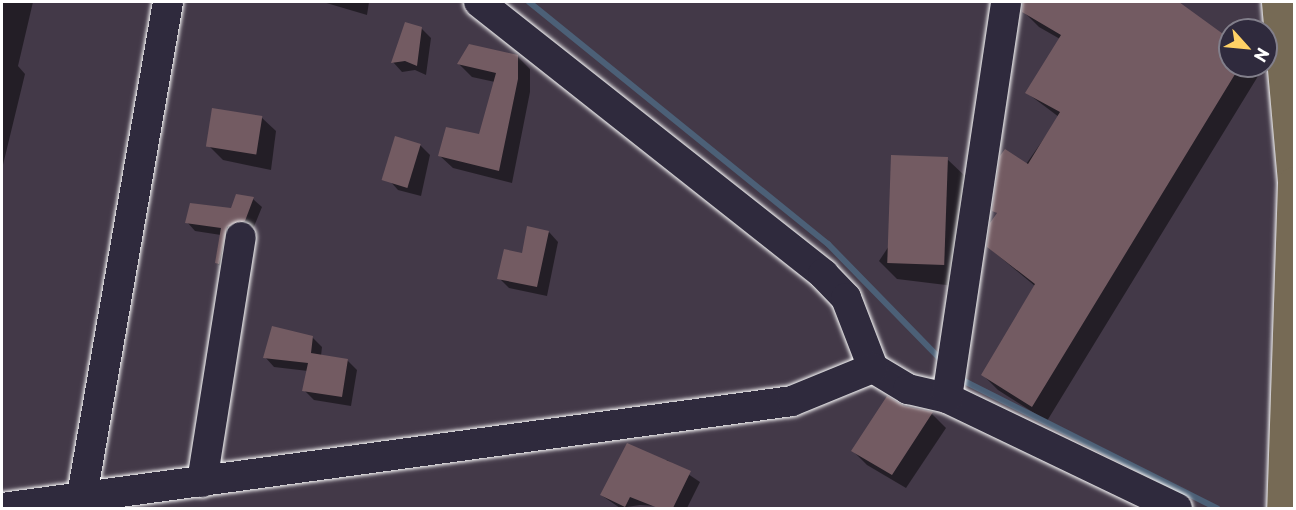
<!DOCTYPE html>
<style>
body{margin:0}
#map{position:relative;width:1296px;height:510px;overflow:hidden;background:#433948;font-family:"Playpen Sans",sans-serif}
div>[style]{position:absolute}
.shadow>*{inset:0;background:#0007}
.stream>*{height:6px;margin:-3px;padding:0 3px;transform-origin:3px;border-radius:3px;background:#4c6077}
.building>*{inset:0;background:#735b62;transform-origin:0 0}
.roads{filter:drop-shadow(0 0 2px #fff) drop-shadow(0 0 2px #fff)}
.minor>*{height:30px;margin:-15px;padding:0 15px;transform-origin:15px;border-radius:15px;background:#2f2a3d}
.highway>*{height:33px;margin:-16.5px;padding:0 16.5px;transform-origin:16.5px;border-radius:16.5px;background:#766a55}
span{translate:-50% -50%;white-space:nowrap;text-align:center;line-height:1.15;-webkit-text-stroke:4.5px #2f2a3d;paint-order:stroke}
.frame{position:absolute;inset:0;border:3px solid #fff;pointer-events:none}
.north{position:absolute;left:1218px;top:18px;width:60px;height:60px;box-sizing:border-box;background:#2f2a3d;border:2px solid #827f8b;border-radius:50%;rotate:117deg;font-size:16px;font-weight:700;line-height:24px;text-align:center;color:#fff}
.north::after{content:'';display:block;margin:auto;width:21px;height:27px;background:#ffd166;clip-path:polygon(50% 0,100% 100%,50% 72%,0 100%)}
</style>
<div id="map">
<div class="shadow">
<div style="clip-path:polygon(2px 2px,33px 2px,18px 66px,25px 74px,2px 169px)"></div>
<div style="clip-path:polygon(323px 2px,369px 2px,367px 15px)"></div>
<div style="clip-path:polygon(1024px 2px,1177px 2px,1230px 40px,1230px 66px,1263px 68px,1047px 421px,998px 390px,983px 375px,1035px 286px,988px 247px,998px 214px,994px 210px,1059px 117px,1027px 93px,1060px 39px,1039px 27px,1023px 11px)"></div>
<div style="clip-path:polygon(421px 28px,431px 38px,426px 75px,415px 70px,402px 72px,393px 62px)"></div>
<div style="clip-path:polygon(517px 56px,530px 69px,530px 92px,512px 183px,453px 168px,440px 156px,480px 136px,495px 82px,472px 77px,459px 64px)"></div>
<div style="clip-path:polygon(261px 117px,276px 131px,271px 170px,223px 160px,209px 146px)"></div>
<div style="clip-path:polygon(420px 145px,430px 155px,421px 196px,398px 190px,389px 180px)"></div>
<div style="clip-path:polygon(947px 159px,965px 176px,954px 286px,897px 279px,879px 261px)"></div>
<div style="clip-path:polygon(253px 199px,262px 207px,253px 229px,235px 235px,225px 271px,217px 263px,221px 235px,195px 231px,187px 222px,232px 210px)"></div>
<div style="clip-path:polygon(549px 232px,558px 242px,547px 296px,509px 288px,499px 278px)"></div>
<div style="clip-path:polygon(312px 337px,322px 347px,321px 356px,347px 360px,357px 370px,351px 406px,314px 400px,304px 390px,308px 371px,274px 367px,265px 357px)"></div>
<div style="clip-path:polygon(903px 407px,932px 414px,946px 428px,906px 488px,867px 465px,853px 451px)"></div>
<div style="clip-path:polygon(667px 460px,700px 482px,687px 508px,640px 505px,620px 508px,601px 495px)"></div>
</div>
<div class="stream">
<div style="left:529px;top:2px;width:385px;rotate:39deg"></div>
<div style="left:828px;top:244px;width:163px;rotate:45.7deg"></div>
<div style="left:960px;top:379px;width:288px;rotate:26.7deg"></div>
</div>
<div class="building">
<div style="clip-path:polygon(1023px 2px,1179px 2px,1230px 39px,1230px 66px,1240px 66px,1032px 407px,981px 375px,1035px 284px,987px 247px,990px 223px,997px 213px,992px 211px,1000px 156px,1005px 149px,1028px 164px,1060px 112px,1025px 93px,1061px 35px,1022px 12px)"></div>
<div style="clip-path:polygon(405px 22px,422px 27px,417px 66px,405px 61px,391px 63px)"></div>
<div style="clip-path:polygon(469px 44px,518px 55px,518px 79px,499px 171px,438px 156px,446px 127px,479px 134px,496px 73px,457px 64px)"></div>
<div style="left:212px;top:108px;width:51px;height:39px;rotate:9deg"></div>
<div style="left:395px;top:136px;width:27px;height:46px;rotate:17deg"></div>
<div style="left:891px;top:155px;width:57px;height:108px;rotate:2deg"></div>
<div style="clip-path:polygon(236px 194px,254px 197px,245px 221px,227px 227px,219px 264px,215px 263px,221px 228px,185px 223px,190px 203px,231px 208px)"></div>
<div style="clip-path:polygon(527px 226px,549px 231px,537px 287px,497px 279px,504px 249px,522px 253px)"></div>
<div style="clip-path:polygon(272px 326px,313px 336px,311px 353px,348px 359px,342px 397px,302px 391px,308px 363px,263px 358px)"></div>
<div style="clip-path:polygon(887px 396px,904px 406px,933px 412px,892px 475px,851px 451px)"></div>
<div style="clip-path:polygon(627px 443px,691px 471px,673px 508px,658px 508px,630px 497px,625px 507px,600px 495px)"></div>
</div>
<div class="roads">
<div class="minor">
<div style="left:479px;top:2px;width:439px;rotate:38.3deg"></div>
<div style="left:823px;top:274px;width:33px;rotate:46deg"></div>
<div style="left:846px;top:298px;width:75px;rotate:68.9deg"></div>
<div style="left:873px;top:368px;width:41px;rotate:31deg"></div>
<div style="left:908px;top:389px;width:40px;rotate:13deg"></div>
<div style="left:947px;top:398px;width:255px;rotate:25.6deg"></div>
<div style="left:947px;top:398px;width:400px;rotate:-81.5deg"></div>
<div style="left:202px;top:482px;width:248px;rotate:-81deg"></div>
<div style="left:82px;top:496px;width:501px;rotate:-80.12deg"></div>
<div style="left:2px;top:508px;width:797px;rotate:-7.71deg"></div>
<div style="left:792px;top:401px;width:87px;rotate:-22.2deg"></div>
</div>
<div class="highway">
<div style="left:1278px;top:2px;width:182px;rotate:84.9deg"></div>
<div style="left:1294px;top:183px;width:325px;rotate:91.9deg"></div>
</div>
</div>
<div class="frame"></div>
<div class="north">N</div>
</div>
